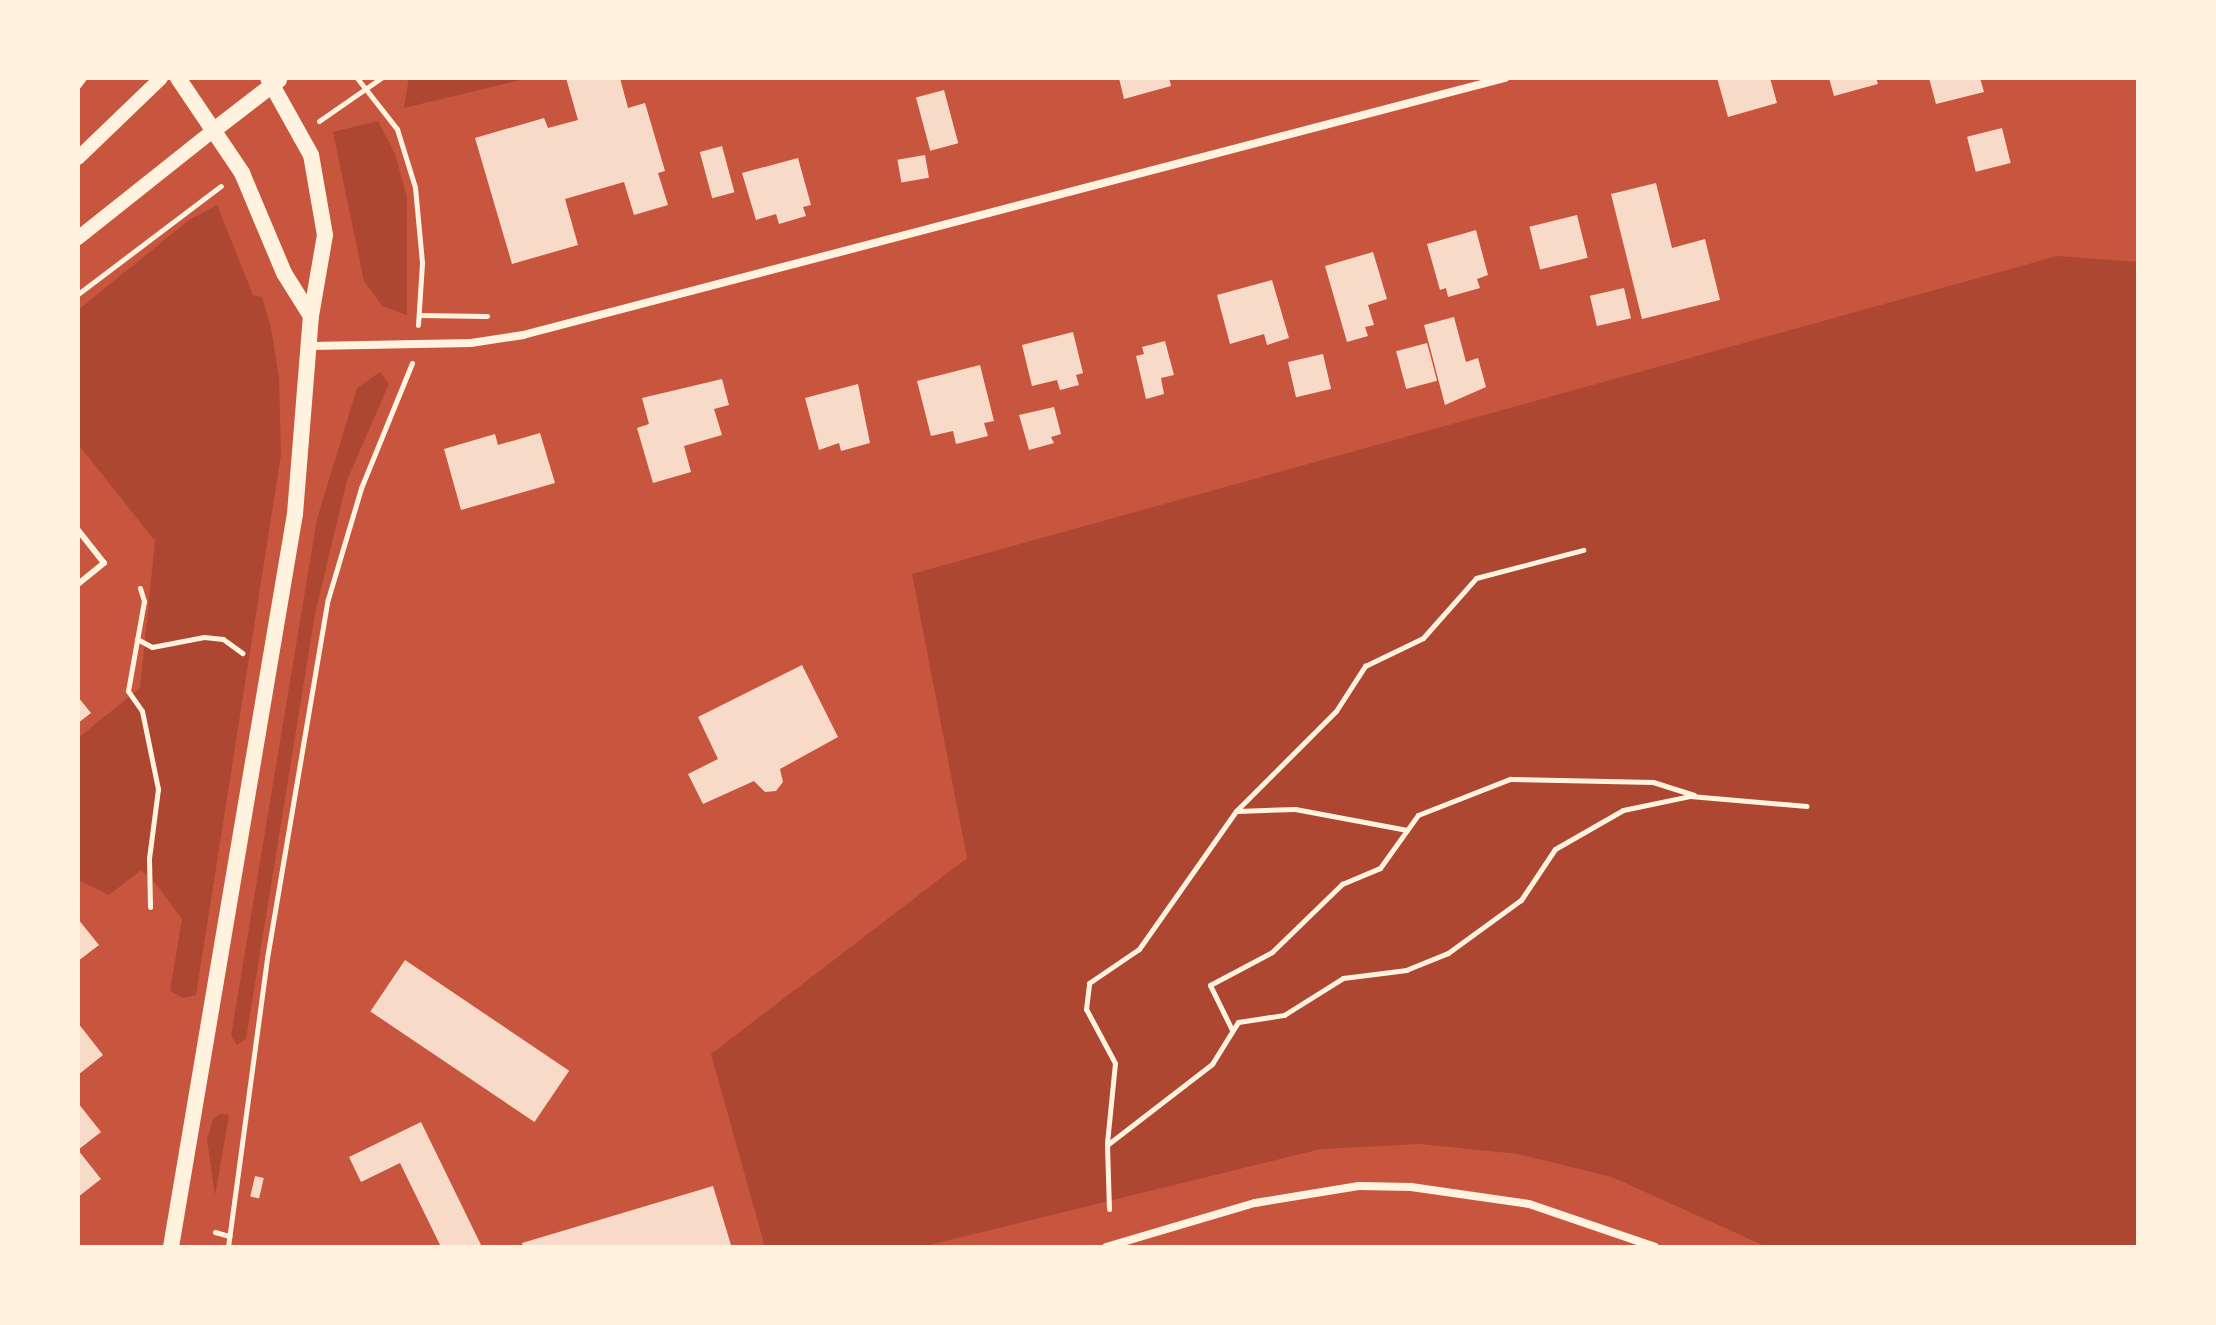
<!DOCTYPE html>
<style>
body{margin:0}
#map{position:relative;width:2216px;height:1325px;overflow:hidden;background:#c8553d;font-family:Roboto,sans-serif}
div>[style]{position:absolute}
.green>*{inset:0;background:#ae4732}
.building>*{inset:0;background:#f7dbc8;transform-origin:0 0}
.path>*{height:5px;margin:-2.5px;padding:0 2.5px;transform-origin:2.5px;border-radius:2.5px;background:#fff3e0}
.service>*{height:6px;margin:-3px;padding:0 3px;transform-origin:3px;border-radius:3px;background:#fff3e0}
.minor>*{height:8px;margin:-4px;padding:0 4px;transform-origin:4px;border-radius:4px;background:#fff3e0}
.tertiary>*{height:14px;margin:-7px;padding:0 7px;transform-origin:7px;border-radius:7px;background:#fff3e0}
.secondary>*{height:16px;margin:-8px;padding:0 8px;transform-origin:8px;border-radius:8px;background:#fff3e0}
span{translate:-50% -50%;white-space:nowrap;text-align:center;line-height:1.15;-webkit-text-stroke:7px #fff3e0;paint-order:stroke}
.frame{position:absolute;inset:0;border:80px solid #fff3e0;pointer-events:none}
</style>
<div id="map">
<div class="green">
<div style="clip-path:polygon(409px 78px,529px 78px,404px 108px)"></div>
<div style="clip-path:polygon(378px 121px,395px 154px,407px 197px,407px 315px,382px 306px,364px 281px,333px 132px)"></div>
<div style="clip-path:polygon(217px 205px,253px 295px,262px 297px,271px 328px,279px 377px,281px 455px,196px 995px,183px 998px,170px 991px,182px 919px,156px 884px,141px 870px,109px 895px,78px 880px,78px 738px,140px 688px,155px 541px,78px 444px,78px 310px,189px 220px)"></div>
<div style="clip-path:polygon(2057px 256px,2138px 262px,2138px 1247px,1767px 1247px,1612px 1177px,1518px 1154px,1420px 1144px,1321px 1149px,921px 1247px,765px 1247px,711px 1054px,967px 858px,912px 574px)"></div>
<div style="clip-path:polygon(380px 372px,389px 384px,347px 480px,315px 614px,246px 1039px,237px 1045px,231px 1036px,317px 519px,357px 388px)"></div>
<div style="clip-path:polygon(220px 1114px,229px 1115px,215px 1195px,207px 1139px,213px 1119px)"></div>
</div>
<div class="building">
<div style="clip-path:polygon(566px 78px,620px 78px,628px 108px,645px 103px,665px 171px,658px 173px,668px 205px,634px 215px,624px 182px,565px 199px,578px 245px,512px 264px,475px 138px,544px 118px,548px 128px,578px 120px)"></div>
<div style="clip-path:polygon(1119px 78px,1169px 78px,1171px 86px,1124px 99px)"></div>
<div style="clip-path:polygon(1717px 78px,1770px 78px,1777px 103px,1728px 117px)"></div>
<div style="clip-path:polygon(1829px 78px,1876px 78px,1878px 84px,1834px 96px)"></div>
<div style="clip-path:polygon(1929px 78px,1980px 78px,1984px 92px,1936px 104px)"></div>
<div style="left:944px;top:90px;width:55px;height:29px;rotate:75deg"></div>
<div style="left:2002px;top:128px;width:36px;height:36px;rotate:76deg"></div>
<div style="left:722px;top:146px;width:48px;height:23px;rotate:75deg"></div>
<div style="left:925px;top:155px;width:23px;height:28px;rotate:80deg"></div>
<div style="clip-path:polygon(798px 158px,811px 205px,803px 207px,806px 216px,779px 224px,776px 214px,756px 220px,742px 173px)"></div>
<div style="clip-path:polygon(1656px 183px,1672px 248px,1705px 239px,1720px 300px,1642px 319px,1611px 194px)"></div>
<div style="left:1577px;top:215px;width:44px;height:49px;rotate:76deg"></div>
<div style="clip-path:polygon(1476px 230px,1488px 275px,1477px 279px,1480px 288px,1448px 297px,1446px 288px,1440px 290px,1427px 244px)"></div>
<div style="clip-path:polygon(1373px 252px,1387px 299px,1368px 305px,1374px 325px,1365px 327px,1368px 336px,1347px 342px,1325px 266px)"></div>
<div style="clip-path:polygon(1272px 280px,1289px 338px,1267px 345px,1264px 334px,1230px 344px,1217px 295px)"></div>
<div style="left:1624px;top:288px;width:31px;height:35px;rotate:77deg"></div>
<div style="clip-path:polygon(1454px 317px,1466px 362px,1478px 358px,1486px 387px,1445px 405px,1424px 325px)"></div>
<div style="clip-path:polygon(1073px 332px,1083px 373px,1076px 375px,1079px 385px,1060px 390px,1057px 380px,1032px 386px,1022px 345px)"></div>
<div style="clip-path:polygon(1165px 341px,1174px 375px,1161px 378px,1164px 394px,1146px 399px,1136px 356px,1144px 354px,1142px 347px)"></div>
<div style="left:1427px;top:343px;width:39px;height:32px;rotate:75deg"></div>
<div style="left:1323px;top:354px;width:36px;height:36px;rotate:77deg"></div>
<div style="clip-path:polygon(980px 365px,994px 421px,984px 423px,988px 436px,956px 444px,953px 431px,931px 436px,917px 381px)"></div>
<div style="clip-path:polygon(722px 379px,729px 405px,714px 409px,722px 435px,684px 446px,691px 472px,653px 483px,637px 428px,649px 424px,642px 398px)"></div>
<div style="clip-path:polygon(858px 384px,870px 443px,841px 451px,839px 443px,819px 450px,805px 398px)"></div>
<div style="clip-path:polygon(1054px 407px,1061px 434px,1051px 437px,1054px 443px,1029px 450px,1019px 415px)"></div>
<div style="clip-path:polygon(540px 433px,555px 483px,461px 510px,444px 449px,495px 434px,498px 445px)"></div>
<div style="clip-path:polygon(802px 665px,838px 737px,780px 769px,783px 782px,776px 791px,765px 792px,754px 781px,703px 804px,688px 774px,718px 759px,698px 717px)"></div>
<div style="clip-path:polygon(78px 697px,91px 713px,78px 723px)"></div>
<div style="clip-path:polygon(78px 919px,99px 945px,78px 961px)"></div>
<div style="left:405px;top:960px;width:198px;height:62px;rotate:34deg"></div>
<div style="clip-path:polygon(78px 1023px,103px 1055px,78px 1075px)"></div>
<div style="clip-path:polygon(78px 1103px,101px 1132px,78px 1150px,101px 1179px,78px 1197px)"></div>
<div style="clip-path:polygon(421px 1122px,482px 1247px,441px 1247px,400px 1163px,361px 1182px,349px 1157px)"></div>
<div style="left:255px;top:1176px;width:9px;height:21px;rotate:13deg"></div>
<div style="clip-path:polygon(713px 1186px,731px 1245px,523px 1247px,522px 1243px)"></div>
</div>
<div class="path">
<div style="left:357px;top:78px;width:65px;rotate:51.9deg"></div>
<div style="left:397px;top:129px;width:61px;rotate:72.8deg"></div>
<div style="left:415px;top:187px;width:76px;rotate:84.7deg"></div>
<div style="left:422px;top:263px;width:62px;rotate:93.7deg"></div>
<div style="left:78px;top:86px;width:10px;rotate:-53deg"></div>
<div style="left:319px;top:121px;width:75px;rotate:-34.7deg"></div>
<div style="left:78px;top:294px;width:179px;rotate:-37.1deg"></div>
<div style="left:419px;top:315px;width:68px;rotate:0.8deg"></div>
<div style="left:140px;top:588px;width:14px;rotate:73deg"></div>
<div style="left:144px;top:601px;width:91px;rotate:100.1deg"></div>
<div style="left:128px;top:691px;width:24px;rotate:55deg"></div>
<div style="left:142px;top:711px;width:80px;rotate:78.4deg"></div>
<div style="left:158px;top:789px;width:70px;rotate:97.4deg"></div>
<div style="left:149px;top:858px;width:49px;rotate:88.8deg"></div>
<div style="left:137px;top:639px;width:17px;rotate:28deg"></div>
<div style="left:152px;top:647px;width:53px;rotate:-10.9deg"></div>
<div style="left:204px;top:637px;width:19px;rotate:6deg"></div>
<div style="left:223px;top:639px;width:24px;rotate:36deg"></div>
<div style="left:1237px;top:811px;width:58px;rotate:-2deg"></div>
<div style="left:1295px;top:809px;width:114px;rotate:10.6deg"></div>
<div style="left:1232px;top:1030px;width:50px;rotate:-116.1deg"></div>
<div style="left:1210px;top:985px;width:70px;rotate:-28deg"></div>
<div style="left:1272px;top:952px;width:98px;rotate:-44.2deg"></div>
<div style="left:1342px;top:884px;width:41px;rotate:-22.8deg"></div>
<div style="left:1380px;top:868px;width:65px;rotate:-54.4deg"></div>
<div style="left:1418px;top:815px;width:99px;rotate:-21.4deg"></div>
<div style="left:1510px;top:779px;width:143px;rotate:1.2deg"></div>
<div style="left:1653px;top:782px;width:43px;rotate:17.6deg"></div>
<div style="left:1107px;top:1143px;width:80px;rotate:-84.3deg"></div>
<div style="left:1115px;top:1063px;width:61px;rotate:-118.2deg"></div>
<div style="left:1086px;top:1009px;width:26px;rotate:-83deg"></div>
<div style="left:1089px;top:983px;width:60px;rotate:-34.2deg"></div>
<div style="left:1139px;top:949px;width:169px;rotate:-54.9deg"></div>
<div style="left:1236px;top:811px;width:141px;rotate:-45deg"></div>
<div style="left:1336px;top:711px;width:54px;rotate:-57.2deg"></div>
<div style="left:1365px;top:666px;width:64px;rotate:-25.8deg"></div>
<div style="left:1423px;top:638px;width:80px;rotate:-48.5deg"></div>
<div style="left:1476px;top:578px;width:111px;rotate:-14.7deg"></div>
<div style="left:1109px;top:1209px;width:64px;rotate:-91.8deg"></div>
<div style="left:1107px;top:1145px;width:133px;rotate:-37.6deg"></div>
<div style="left:1212px;top:1064px;width:49px;rotate:-58.2deg"></div>
<div style="left:1238px;top:1022px;width:47px;rotate:-8.7deg"></div>
<div style="left:1284px;top:1015px;width:70px;rotate:-32.1deg"></div>
<div style="left:1343px;top:978px;width:64px;rotate:-7.2deg"></div>
<div style="left:1406px;top:970px;width:45px;rotate:-22deg"></div>
<div style="left:1448px;top:953px;width:90px;rotate:-36deg"></div>
<div style="left:1521px;top:900px;width:61px;rotate:-56.3deg"></div>
<div style="left:1555px;top:849px;width:78px;rotate:-29.8deg"></div>
<div style="left:1623px;top:810px;width:68px;rotate:-11.8deg"></div>
<div style="left:1690px;top:796px;width:117px;rotate:4.9deg"></div>
<div style="left:215px;top:1232px;width:15px;rotate:16deg"></div>
<div style="left:228px;top:1247px;width:292px;rotate:-82.3deg"></div>
<div style="left:267px;top:958px;width:364px;rotate:-80.4deg"></div>
<div style="left:328px;top:599px;width:116px;rotate:-73.4deg"></div>
<div style="left:361px;top:488px;width:135px;rotate:-67.8deg"></div>
</div>
<div class="service">
<div style="left:78px;top:530px;width:42px;rotate:51.8deg"></div>
<div style="left:104px;top:563px;width:33px;rotate:141deg"></div>
</div>
<div class="minor">
<div style="left:311px;top:346px;width:160px;rotate:-1.1deg"></div>
<div style="left:471px;top:343px;width:53px;rotate:-8.7deg"></div>
<div style="left:523px;top:335px;width:1015px;rotate:-14.67deg"></div>
<div style="left:1106px;top:1247px;width:155px;rotate:-16.5deg"></div>
<div style="left:1255px;top:1203px;width:105px;rotate:-9.3deg"></div>
<div style="left:1359px;top:1186px;width:52px;rotate:1.1deg"></div>
<div style="left:1411px;top:1187px;width:119px;rotate:8.2deg"></div>
<div style="left:1529px;top:1204px;width:133px;rotate:18.8deg"></div>
</div>
<div class="tertiary">
<div style="left:78px;top:158px;width:115px;rotate:-43.9deg"></div>
<div style="left:78px;top:238px;width:174px;rotate:-38.5deg"></div>
</div>
<div class="secondary">
<div style="left:178px;top:78px;width:115px;rotate:56deg"></div>
<div style="left:242px;top:173px;width:108px;rotate:67.2deg"></div>
<div style="left:284px;top:273px;width:51px;rotate:57.9deg"></div>
<div style="left:214px;top:130px;width:82px;rotate:-37.6deg"></div>
<div style="left:171px;top:1247px;width:743px;rotate:-80.4deg"></div>
<div style="left:295px;top:514px;width:199px;rotate:-85.4deg"></div>
<div style="left:311px;top:316px;width:82px;rotate:-80.2deg"></div>
<div style="left:325px;top:235px;width:81px;rotate:-99.9deg"></div>
<div style="left:311px;top:155px;width:88px;rotate:-119.2deg"></div>
</div>
<div class="frame"></div>
</div>
